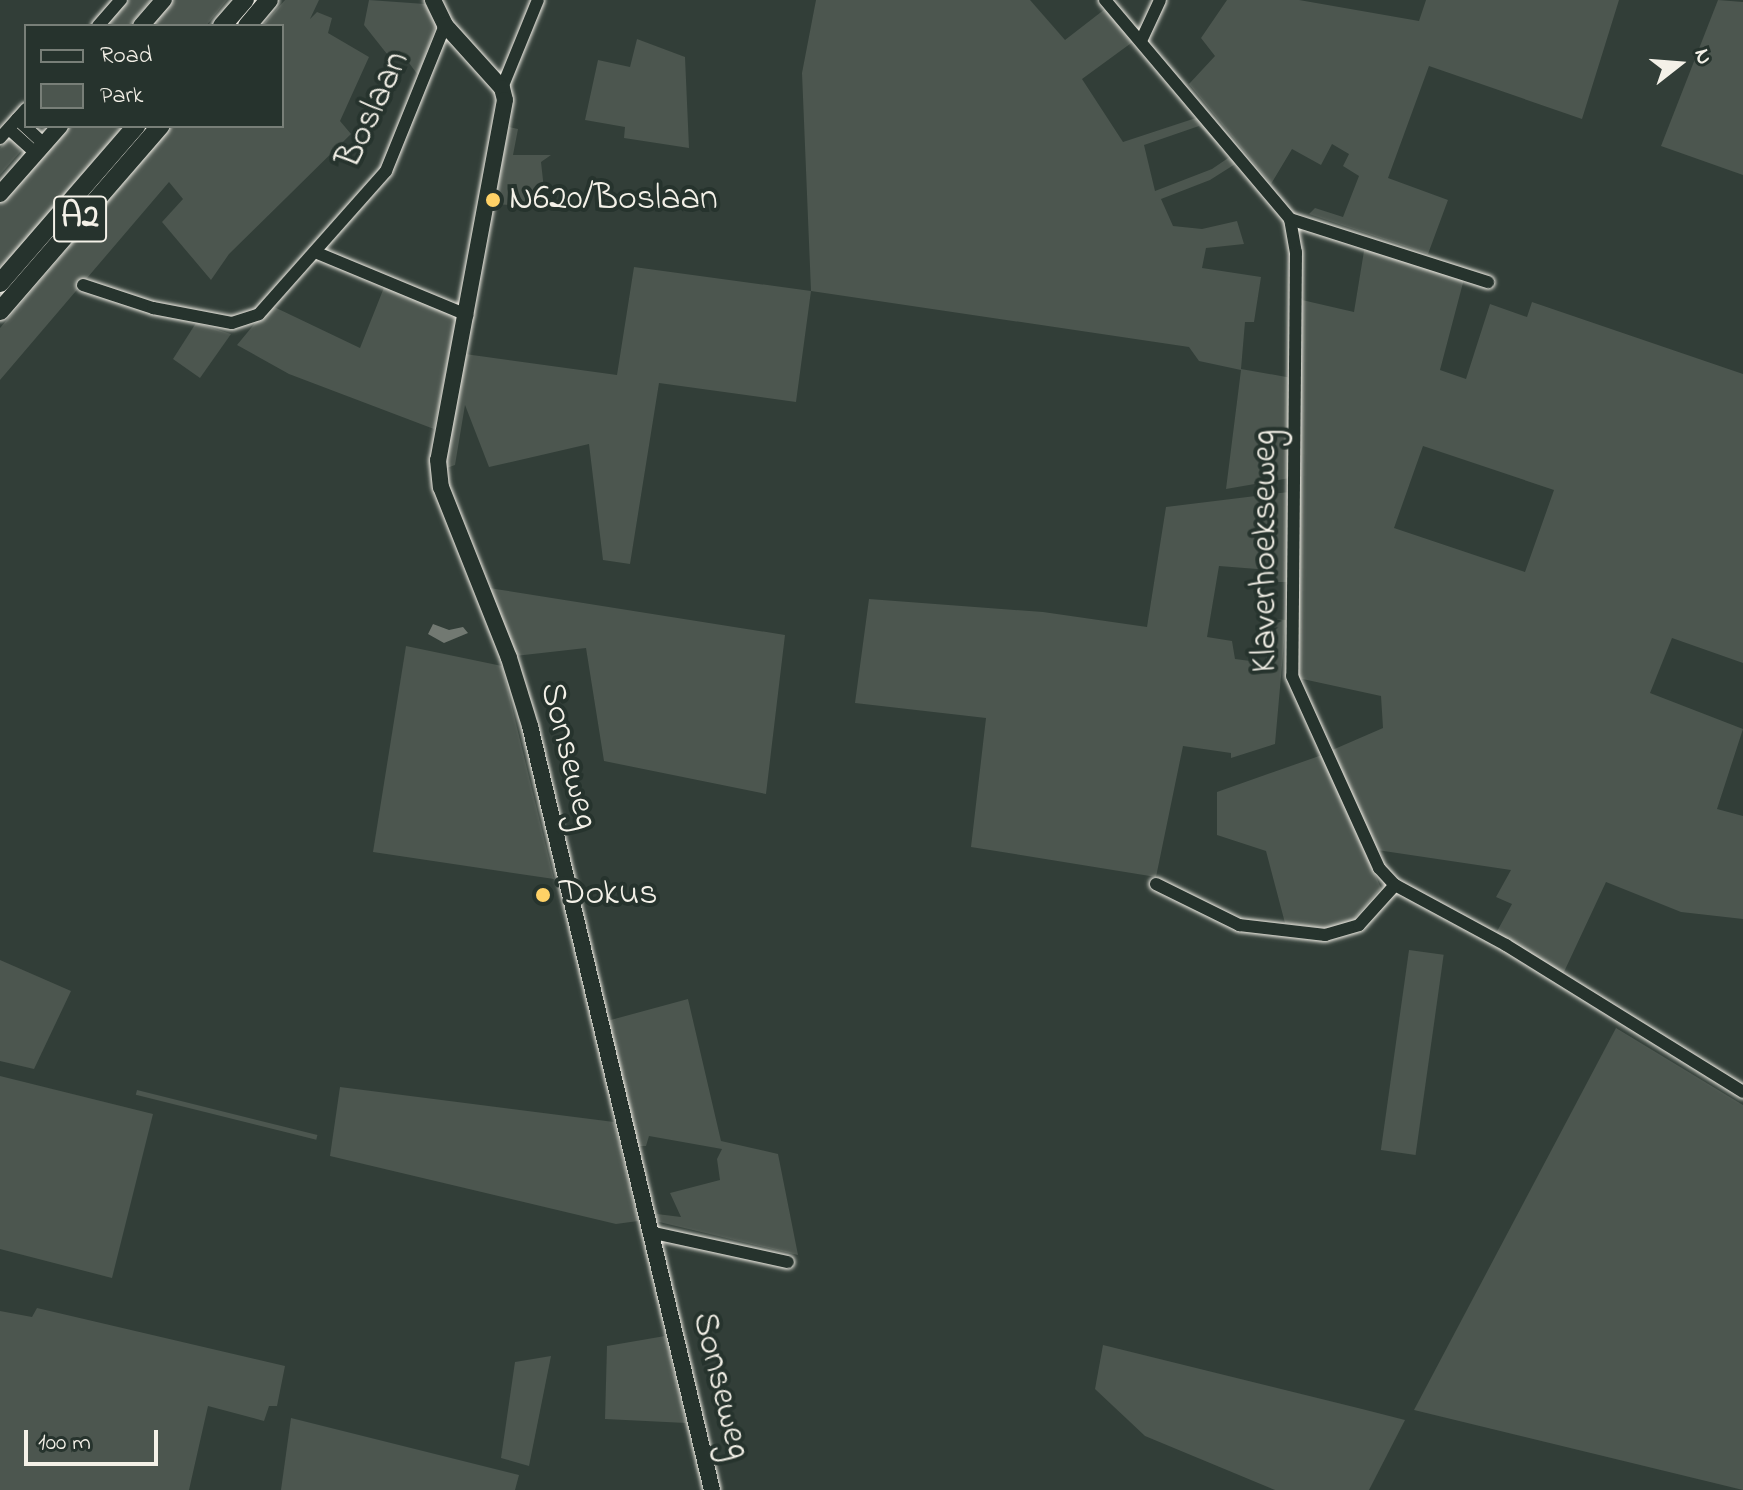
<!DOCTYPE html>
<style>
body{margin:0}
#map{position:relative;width:1743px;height:1490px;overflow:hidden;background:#323e38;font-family:"Indie Flower",sans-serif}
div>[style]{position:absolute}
.green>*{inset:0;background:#4c564f;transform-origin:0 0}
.water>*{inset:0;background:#727972}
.roads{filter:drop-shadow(0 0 2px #f4f1e8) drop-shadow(0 0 2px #f4f1e8)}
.minor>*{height:12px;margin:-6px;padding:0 6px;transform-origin:6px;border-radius:6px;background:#26332d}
.major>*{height:16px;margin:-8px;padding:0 8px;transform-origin:8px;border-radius:8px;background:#26332d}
.highway>*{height:18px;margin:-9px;padding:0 9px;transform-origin:9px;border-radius:9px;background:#26332d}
.dots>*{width:22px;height:22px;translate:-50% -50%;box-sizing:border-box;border:4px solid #26332d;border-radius:50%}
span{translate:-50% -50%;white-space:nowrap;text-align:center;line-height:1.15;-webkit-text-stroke:8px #26332d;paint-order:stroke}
.shield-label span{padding:2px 6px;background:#26332d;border:2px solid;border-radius:6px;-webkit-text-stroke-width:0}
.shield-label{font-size:34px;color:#f4f1e8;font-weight:700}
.street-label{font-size:36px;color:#f4f1e8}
.poi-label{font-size:36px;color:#f4f1e8}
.left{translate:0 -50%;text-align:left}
.legend{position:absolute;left:24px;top:24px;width:260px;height:104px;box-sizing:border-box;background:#26332d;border:2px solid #787f78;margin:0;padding:10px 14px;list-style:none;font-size:24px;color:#f4f1e8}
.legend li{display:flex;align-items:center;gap:16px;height:40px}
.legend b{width:40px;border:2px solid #787f78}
.north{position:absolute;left:1639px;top:24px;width:80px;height:80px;-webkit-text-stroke:6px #26332d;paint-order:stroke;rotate:73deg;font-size:22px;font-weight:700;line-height:32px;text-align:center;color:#f4f1e8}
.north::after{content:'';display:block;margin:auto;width:28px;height:36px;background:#f4f1e8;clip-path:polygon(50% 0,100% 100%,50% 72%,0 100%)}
.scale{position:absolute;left:24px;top:1430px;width:134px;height:36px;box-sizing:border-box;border:4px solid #f4f1e8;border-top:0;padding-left:10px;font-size:24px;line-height:28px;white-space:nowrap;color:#f4f1e8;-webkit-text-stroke:6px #26332d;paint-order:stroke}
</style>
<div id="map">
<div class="green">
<div style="clip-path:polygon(129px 0,151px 0,129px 26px,106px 26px)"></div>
<div style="clip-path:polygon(171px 0,227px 0,206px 26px,148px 26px)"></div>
<div style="clip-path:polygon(285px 0,319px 0,310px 19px,317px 12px,332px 18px,328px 33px,369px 57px,340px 121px,351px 134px,229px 254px,211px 280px,162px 222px,183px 199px,169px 182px,0 380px,0 328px,172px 126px,282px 126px,282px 26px,262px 26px)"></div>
<div style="clip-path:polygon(369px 0,425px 4px,436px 25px,418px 75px,409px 63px,387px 54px,364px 25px)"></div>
<div style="clip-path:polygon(816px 0,1030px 0,1065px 40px,1105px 9px,1134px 41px,1082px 79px,1123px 142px,1202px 116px,1225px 151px,1199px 126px,1144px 145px,1155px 191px,1212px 169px,1234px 154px,1240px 161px,1210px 180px,1161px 199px,1173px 226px,1202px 229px,1237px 221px,1244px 244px,1206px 248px,1202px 268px,1261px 277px,1254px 322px,1245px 322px,1241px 369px,1292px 378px,1290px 478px,1226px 489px,1241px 370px,1199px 361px,1189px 347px,811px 291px,796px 402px,659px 383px,630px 564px,603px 560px,589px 444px,489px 467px,465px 405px,455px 465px,444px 469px,465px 354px,617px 375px,634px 267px,811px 291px,802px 73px)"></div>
<div style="clip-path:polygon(1227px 0,1299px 0,1419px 21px,1426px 0,1619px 0,1582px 119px,1429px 66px,1388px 178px,1448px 200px,1428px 254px,1309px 214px,1315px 208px,1343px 217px,1359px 176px,1343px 166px,1349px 154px,1332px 144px,1321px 165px,1292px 149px,1271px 184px,1189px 84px,1215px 56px,1201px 38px)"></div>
<div style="clip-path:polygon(1718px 0,1743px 2px,1743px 175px,1661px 146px)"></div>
<div style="clip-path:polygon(637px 39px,685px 57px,689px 148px,624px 138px,625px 127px,585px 120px,598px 60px,630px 67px)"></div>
<div style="clip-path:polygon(61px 126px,123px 126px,0 270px,0 197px)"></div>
<div style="clip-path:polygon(509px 127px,518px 129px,513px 155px,551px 155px,541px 162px,546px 207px,494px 204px)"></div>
<div style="clip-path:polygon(10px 137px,21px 151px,0 175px,0 148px)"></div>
<div style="clip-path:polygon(evenodd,1365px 245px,1464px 279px,1440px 370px,1466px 379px,1490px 304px,1527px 317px,1532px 302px,1743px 374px,1743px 663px,1672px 638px,1650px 693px,1743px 729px,1717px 809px,1743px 816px,1743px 919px,1681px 912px,1606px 882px,1563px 974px,1495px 935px,1512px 904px,1496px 897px,1511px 870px,1377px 850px,1330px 751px,1383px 728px,1381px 696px,1298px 678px,1302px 300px,1354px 312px,1365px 245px,1423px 446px,1554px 490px,1525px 572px,1394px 528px,1423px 446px)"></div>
<div style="clip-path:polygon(385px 285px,457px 317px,434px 429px,289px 374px,237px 345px,270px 305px,360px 348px)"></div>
<div style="clip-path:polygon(196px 323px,231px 334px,200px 378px,173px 359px)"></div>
<div style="clip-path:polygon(1289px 492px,1287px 582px,1275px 582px,1270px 570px,1219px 566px,1207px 637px,1232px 641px,1235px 659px,1266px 663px,1266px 618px,1286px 620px,1275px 744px,1231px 758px,1231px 753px,1183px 746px,1156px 877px,971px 847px,986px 718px,855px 703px,869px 599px,1043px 612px,1147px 627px,1166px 507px)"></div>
<div style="clip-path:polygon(489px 588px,785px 635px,766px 794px,604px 761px,586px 648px,515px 656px)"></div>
<div style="clip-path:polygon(406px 646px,502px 666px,554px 879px,373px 852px)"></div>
<div style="clip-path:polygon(1322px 755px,1381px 888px,1348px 926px,1331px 929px,1285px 923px,1266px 851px,1217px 835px,1217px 792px)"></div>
<div style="left:1409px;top:950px;width:35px;height:202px;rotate:8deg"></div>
<div style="clip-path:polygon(0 960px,71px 991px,34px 1069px,0 1061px)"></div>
<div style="clip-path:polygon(688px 999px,721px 1141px,778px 1154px,798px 1255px,655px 1221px,657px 1214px,681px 1217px,670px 1193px,720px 1180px,717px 1159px,722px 1149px,649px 1136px,646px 1146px,637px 1146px,607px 1021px)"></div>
<div style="clip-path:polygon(1616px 1028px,1743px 1105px,1743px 1490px,1414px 1410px)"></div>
<div style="clip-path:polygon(0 1076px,153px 1114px,112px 1278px,0 1249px)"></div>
<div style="clip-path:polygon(340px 1087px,614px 1122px,638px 1221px,616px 1224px,330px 1156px)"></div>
<div style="left:137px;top:1090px;width:186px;height:5px;rotate:14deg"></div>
<div style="clip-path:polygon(37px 1308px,285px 1366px,277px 1406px,269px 1406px,264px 1421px,208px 1406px,189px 1490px,0 1490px,0 1311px,32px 1317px)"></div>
<div style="clip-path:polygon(665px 1336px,686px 1423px,605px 1419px,607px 1346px)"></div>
<div style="clip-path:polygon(1103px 1345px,1362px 1409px,1405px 1420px,1369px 1490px,1275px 1490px,1145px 1436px,1095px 1389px)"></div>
<div style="clip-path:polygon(551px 1356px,529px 1466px,501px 1458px,515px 1362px)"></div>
<div style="clip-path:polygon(291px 1418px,519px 1475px,515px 1490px,281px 1490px)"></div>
</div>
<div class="water">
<div style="clip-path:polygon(433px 624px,449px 630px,463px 627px,468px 633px,444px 643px,428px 634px)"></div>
</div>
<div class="roads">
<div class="minor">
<div style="left:1105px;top:0;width:287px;rotate:49.8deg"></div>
<div style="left:1290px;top:219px;width:34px;rotate:80deg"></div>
<div style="left:1296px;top:252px;width:424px;rotate:90.5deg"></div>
<div style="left:1292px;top:676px;width:211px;rotate:65.6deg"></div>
<div style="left:1379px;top:868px;width:23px;rotate:47deg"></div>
<div style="left:1395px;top:885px;width:126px;rotate:28.4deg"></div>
<div style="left:1506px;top:945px;width:279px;rotate:31.8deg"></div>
<div style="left:98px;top:26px;width:35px;rotate:-49deg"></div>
<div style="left:1141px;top:41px;width:45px;rotate:-65.1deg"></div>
<div style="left:502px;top:88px;width:95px;rotate:-67.8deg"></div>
<div style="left:17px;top:119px;width:37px;rotate:43deg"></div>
<div style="left:9px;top:129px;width:36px;rotate:42deg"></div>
<div style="left:0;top:138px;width:39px;rotate:-48deg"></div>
<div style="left:1290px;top:219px;width:208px;rotate:17.7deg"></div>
<div style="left:315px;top:252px;width:165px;rotate:22.5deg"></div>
<div style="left:83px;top:285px;width:74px;rotate:18.2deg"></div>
<div style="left:153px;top:308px;width:80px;rotate:10.8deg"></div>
<div style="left:232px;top:323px;width:28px;rotate:-18deg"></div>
<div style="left:259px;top:314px;width:191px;rotate:-48.4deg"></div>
<div style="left:386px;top:171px;width:157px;rotate:-68deg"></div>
<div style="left:1156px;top:884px;width:93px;rotate:26.3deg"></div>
<div style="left:1239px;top:925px;width:87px;rotate:6.6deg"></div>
<div style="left:1325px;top:935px;width:35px;rotate:-16deg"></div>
<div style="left:1359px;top:925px;width:54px;rotate:-48deg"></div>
<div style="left:649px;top:1232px;width:142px;rotate:12.2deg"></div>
</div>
<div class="major">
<div style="left:433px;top:0;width:28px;rotate:64deg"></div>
<div style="left:445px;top:25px;width:85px;rotate:47.9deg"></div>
<div style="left:502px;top:88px;width:12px;rotate:76deg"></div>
<div style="left:505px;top:100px;width:366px;rotate:100.5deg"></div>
<div style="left:438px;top:460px;width:27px;rotate:84deg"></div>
<div style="left:441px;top:487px;width:184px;rotate:68.3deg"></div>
<div style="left:509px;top:658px;width:71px;rotate:72.8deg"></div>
<div style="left:530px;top:726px;width:785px;rotate:76.6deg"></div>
<div style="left:141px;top:26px;width:35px;rotate:-49deg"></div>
<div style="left:0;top:194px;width:91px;rotate:-48.6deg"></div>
</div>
<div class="highway">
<div style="left:222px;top:26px;width:35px;rotate:-49deg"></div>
<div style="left:247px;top:26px;width:34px;rotate:-50deg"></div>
<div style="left:0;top:283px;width:208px;rotate:-49.1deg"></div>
<div style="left:0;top:311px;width:245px;rotate:-49.1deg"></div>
</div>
</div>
<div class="dots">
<div style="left:493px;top:200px;background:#ffd166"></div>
<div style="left:543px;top:895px;background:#ffd166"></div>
</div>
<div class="shield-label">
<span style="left:80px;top:219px">A2</span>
</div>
<div class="street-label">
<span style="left:374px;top:110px;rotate:-65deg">Boslaan</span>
<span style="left:1266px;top:551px;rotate:-90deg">Klaverhoekseweg</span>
<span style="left:568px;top:756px;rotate:76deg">Sonseweg</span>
<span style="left:720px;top:1386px;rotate:76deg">Sonseweg</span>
</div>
<div class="poi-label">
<span class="left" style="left:509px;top:200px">N620/Boslaan</span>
<span class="left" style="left:559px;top:895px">Dokus</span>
</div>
<ul class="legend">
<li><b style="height:10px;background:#26332d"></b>Road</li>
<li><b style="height:22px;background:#4c564f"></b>Park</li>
</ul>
<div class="north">N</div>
<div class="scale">100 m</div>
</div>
